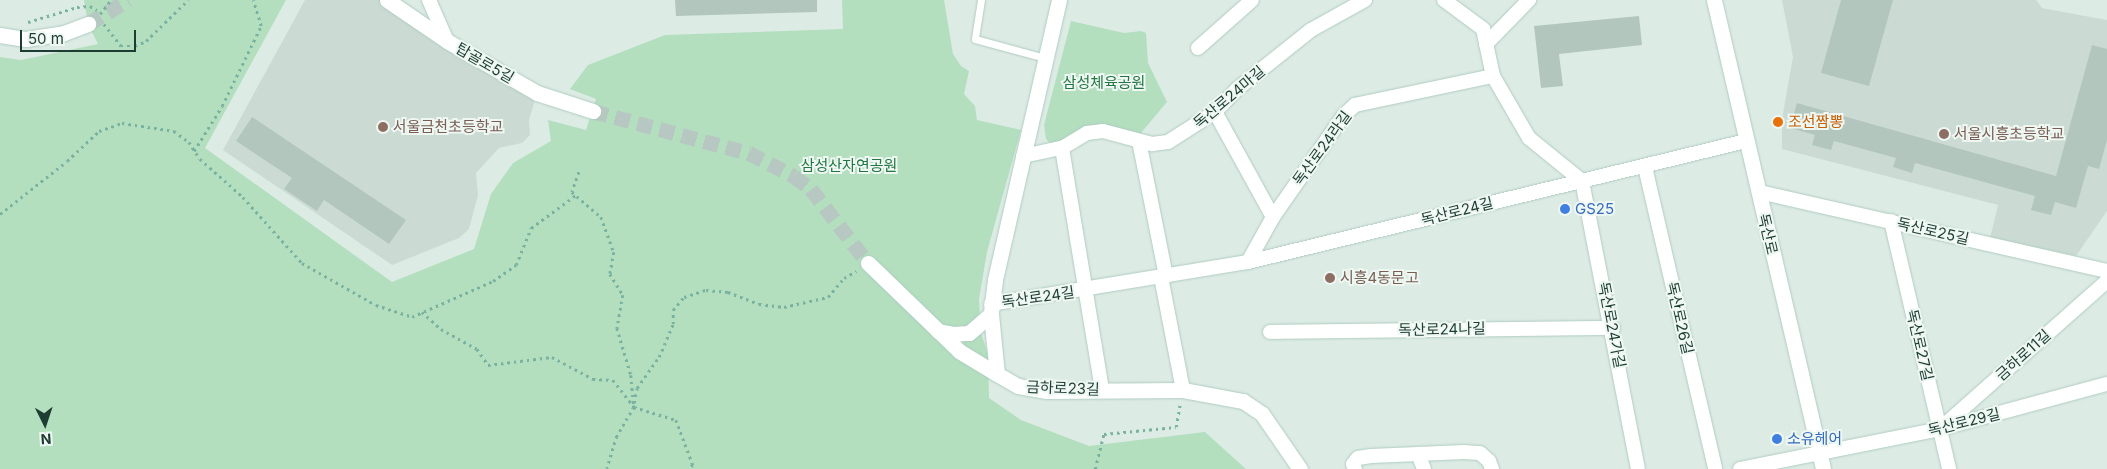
<!DOCTYPE html>
<meta charset="utf-8">
<style>
body{margin:0}
#map{position:relative;width:2107px;height:469px;overflow:hidden;background:#ddebe5;font-family:Inter,"Noto Sans KR",sans-serif}
div>[style]{position:absolute}
.built>*{inset:0;background:#cbdbd4}
.green>*{inset:0;background:#b3dfbf}
.building>*{inset:0;background:#b2c6be}
.tertiary-tunnel>*{height:15px;margin-top:-7.5px;transform-origin:0;background:repeating-linear-gradient(90deg,#b7c8c2 0 15px,transparent 0 23px)}
.path>*{height:2.5px;margin-top:-1.25px;transform-origin:0;background:repeating-linear-gradient(90deg,#7ab2a1 0 2.5px,transparent 0 6.5px)}
.roads{filter:drop-shadow(0 0 1px #afccc1) drop-shadow(0 0 1px #afccc1)}
.service>*{height:7px;margin:-3.5px;padding:0 3.5px;transform-origin:3.5px;border-radius:3.5px;background:#fff}
.minor>*{height:14px;margin:-7px;padding:0 7px;transform-origin:7px;border-radius:7px;background:#fff}
.tertiary>*{height:15px;margin:-7.5px;padding:0 7.5px;transform-origin:7.5px;border-radius:7.5px;background:#fff}
.secondary>*{height:15px;margin:-7.5px;padding:0 7.5px;transform-origin:7.5px;border-radius:7.5px;background:#fff}
.dots>*{width:14px;height:14px;translate:-50% -50%;box-sizing:border-box;border:2px solid #eef7f2;border-radius:50%}
span{translate:-50% -50%;white-space:nowrap;text-align:center;line-height:1.15;-webkit-text-stroke:4px #eef7f2;paint-order:stroke}
.street-label{font-size:15px;color:#1d3c34}
.park-label{font-size:15px;color:#247644}
.food-label{font-size:15px;color:#c56008}
.left{translate:0 -50%;text-align:left}
.education-label{font-size:15px;color:#785e54}
.shop-label{font-size:15px;color:#366cbe}
.north{position:absolute;left:20px;top:399px;width:50px;height:50px;-webkit-text-stroke:4px #eef7f2;paint-order:stroke;rotate:176deg;font-size:14px;font-weight:700;line-height:20px;text-align:center;color:#1d3c34}
.north::after{content:'';display:block;margin:auto;width:18px;height:22px;background:#1d3c34;clip-path:polygon(50% 0,100% 100%,50% 72%,0 100%)}
.scale{position:absolute;left:20px;top:30px;width:116px;height:22px;box-sizing:border-box;border:2px solid #1d3c34;border-top:0;padding-left:6px;font-size:15px;line-height:18px;white-space:nowrap;color:#1d3c34;-webkit-text-stroke:4px #eef7f2;paint-order:stroke}
</style>
<div id="map">
<div class="built">
<div style="clip-path:polygon(305px 0,387px 0,537px 93px,529px 120px,530px 135px,522px 143px,499px 148px,476px 173px,478px 195px,469px 229px,459px 238px,392px 265px,223px 150px)"></div>
<div style="clip-path:polygon(1782px 0,2036px 0,2042px 8px,2107px 20px,2107px 211px,2076px 256px,1990px 238px,1998px 205px,1782px 149px,1782px 119px,1793px 57px)"></div>
</div>
<div class="green">
<div style="clip-path:polygon(84px 0,286px 0,205px 148px,392px 282px,474px 249px,491px 194px,513px 163px,551px 141px,548px 120px,586px 130px,596px 99px,570px 89px,588px 65px,665px 35px,843px 29px,842px 0,944px 0,953px 54px,961px 66px,969px 71px,964px 94px,975px 106px,977px 120px,1021px 130px,987px 252px,979px 299px,981px 333px,988px 354px,989px 398px,1021px 420px,1089px 446px,1205px 432px,1246px 469px,0 469px,0 57px,21px 60px,98px 44px,88px 24px)"></div>
<div style="clip-path:polygon(1071px 21px,1124px 33px,1141px 31px,1146px 33px,1148px 63px,1167px 102px,1135px 140px,1115px 133px,1052px 145px,1046px 139px,1044px 125px)"></div>
</div>
<div class="building">
<div style="clip-path:polygon(675px 0,817px 0,817px 12px,676px 16px)"></div>
<div style="clip-path:polygon(1841px 0,1893px 0,1869px 86px,1821px 73px)"></div>
<div style="clip-path:polygon(1639px 16px,1642px 45px,1559px 54px,1563px 86px,1541px 88px,1534px 26px)"></div>
<div style="clip-path:polygon(2092px 45px,2107px 49px,2107px 140px,2099px 169px,2088px 166px,2076px 208px,2055px 202px,2051px 215px,2031px 210px,2035px 196px,1915px 163px,1912px 173px,1893px 167px,1896px 158px,1834px 141px,1831px 150px,1812px 145px,1815px 135px,1790px 128px,1797px 103px,2056px 176px)"></div>
<div style="clip-path:polygon(252px 117px,406px 220px,389px 244px,324px 200px,317px 211px,284px 189px,292px 178px,236px 141px)"></div>
</div>
<div class="tertiary-tunnel">
<div style="left:88px;top:24px;width:47px;rotate:-31deg"></div>
<div style="left:593px;top:111px;width:162px;rotate:15.1deg"></div>
<div style="left:749px;top:153px;width:51px;rotate:27.1deg"></div>
<div style="left:794px;top:176px;width:21px;rotate:37deg"></div>
<div style="left:811px;top:189px;width:93px;rotate:52.4deg"></div>
</div>
<div class="path">
<div style="left:100px;top:14px;width:18px;rotate:-52deg"></div>
<div style="left:28px;top:22px;width:51px;rotate:-17deg"></div>
<div style="left:77px;top:7px;width:13px;rotate:-4deg"></div>
<div style="left:90px;top:6px;width:8px;rotate:30deg"></div>
<div style="left:104px;top:24px;width:28px;rotate:52deg"></div>
<div style="left:121px;top:46px;width:14px"></div>
<div style="left:135px;top:46px;width:12px;rotate:-24deg"></div>
<div style="left:146px;top:41px;width:59px;rotate:-44.3deg"></div>
<div style="left:194px;top:151px;width:53px;rotate:-58.1deg"></div>
<div style="left:222px;top:106px;width:89px;rotate:-64deg"></div>
<div style="left:261px;top:26px;width:27px;rotate:-107deg"></div>
<div style="left:579px;top:172px;width:21px;rotate:109deg"></div>
<div style="left:572px;top:192px;width:38px;rotate:41deg"></div>
<div style="left:601px;top:217px;width:37px;rotate:70deg"></div>
<div style="left:614px;top:252px;width:22px;rotate:100deg"></div>
<div style="left:610px;top:274px;width:25px;rotate:58deg"></div>
<div style="left:623px;top:295px;width:34px;rotate:100deg"></div>
<div style="left:617px;top:328px;width:49px;rotate:73.4deg"></div>
<div style="left:631px;top:375px;width:32px;rotate:85deg"></div>
<div style="left:634px;top:407px;width:44px;rotate:17.2deg"></div>
<div style="left:676px;top:420px;width:48px;rotate:69.3deg"></div>
<div style="left:693px;top:465px;width:6px;rotate:135deg"></div>
<div style="left:0;top:214px;width:85px;rotate:-38.3deg"></div>
<div style="left:67px;top:161px;width:44px;rotate:-43.2deg"></div>
<div style="left:99px;top:131px;width:24px;rotate:-19deg"></div>
<div style="left:122px;top:123px;width:53px;rotate:8.7deg"></div>
<div style="left:174px;top:131px;width:19px;rotate:36deg"></div>
<div style="left:189px;top:142px;width:20px;rotate:57deg"></div>
<div style="left:200px;top:159px;width:57px;rotate:41.5deg"></div>
<div style="left:243px;top:197px;width:89px;rotate:48.2deg"></div>
<div style="left:302px;top:263px;width:85px;rotate:29.6deg"></div>
<div style="left:376px;top:305px;width:38px;rotate:18deg"></div>
<div style="left:412px;top:317px;width:89px;rotate:-24deg"></div>
<div style="left:493px;top:281px;width:28px;rotate:-35deg"></div>
<div style="left:516px;top:265px;width:40px;rotate:-68deg"></div>
<div style="left:531px;top:228px;width:56px;rotate:-36.3deg"></div>
<div style="left:422px;top:312px;width:25px;rotate:42deg"></div>
<div style="left:441px;top:329px;width:41px;rotate:29.1deg"></div>
<div style="left:477px;top:349px;width:19px;rotate:55deg"></div>
<div style="left:488px;top:365px;width:64px;rotate:-7.1deg"></div>
<div style="left:552px;top:357px;width:47px;rotate:28.2deg"></div>
<div style="left:593px;top:379px;width:20px;rotate:3deg"></div>
<div style="left:613px;top:380px;width:34px;rotate:52deg"></div>
<div style="left:634px;top:407px;width:34px;rotate:120deg"></div>
<div style="left:617px;top:436px;width:34px;rotate:107deg"></div>
<div style="left:634px;top:403px;width:15px;rotate:-79deg"></div>
<div style="left:637px;top:388px;width:38px;rotate:-55deg"></div>
<div style="left:659px;top:357px;width:36px;rotate:-67deg"></div>
<div style="left:673px;top:324px;width:14px;rotate:-90deg"></div>
<div style="left:673px;top:310px;width:17px;rotate:-50deg"></div>
<div style="left:684px;top:297px;width:23px;rotate:-18deg"></div>
<div style="left:706px;top:290px;width:22px;rotate:5deg"></div>
<div style="left:728px;top:292px;width:33px;rotate:21deg"></div>
<div style="left:759px;top:304px;width:25px;rotate:7deg"></div>
<div style="left:784px;top:307px;width:45px;rotate:-12.8deg"></div>
<div style="left:828px;top:297px;width:25px;rotate:-50deg"></div>
<div style="left:844px;top:278px;width:14px;rotate:-30deg"></div>
<div style="left:1095px;top:469px;width:36px;rotate:-76deg"></div>
<div style="left:1104px;top:434px;width:72px;rotate:-5.6deg"></div>
<div style="left:1176px;top:427px;width:23px;rotate:-80deg"></div>
</div>
<div class="roads">
<div class="service">
<div style="left:981px;top:0;width:39px;rotate:99deg"></div>
<div style="left:975px;top:39px;width:73px;rotate:15.2deg"></div>
</div>
<div class="minor">
<div style="left:429px;top:0;width:45px;rotate:66.3deg"></div>
<div style="left:1444px;top:0;width:49px;rotate:36.6deg"></div>
<div style="left:1483px;top:29px;width:48px;rotate:78deg"></div>
<div style="left:1493px;top:76px;width:72px;rotate:59.9deg"></div>
<div style="left:1529px;top:138px;width:68px;rotate:39.1deg"></div>
<div style="left:1582px;top:181px;width:293px;rotate:79deg"></div>
<div style="left:1486px;top:44px;width:62px;rotate:-45.7deg"></div>
<div style="left:1198px;top:48px;width:72px;rotate:-41.6deg"></div>
<div style="left:1215px;top:112px;width:120px;rotate:61.1deg"></div>
<div style="left:1139px;top:141px;width:138px;rotate:78.7deg"></div>
<div style="left:1062px;top:148px;width:245px;rotate:80.6deg"></div>
<div style="left:1023px;top:156px;width:40px;rotate:-12deg"></div>
<div style="left:1062px;top:148px;width:29px;rotate:-31deg"></div>
<div style="left:1087px;top:133px;width:16px;rotate:-7deg"></div>
<div style="left:1103px;top:131px;width:51px;rotate:14.9deg"></div>
<div style="left:1152px;top:144px;width:16px;rotate:-7deg"></div>
<div style="left:1168px;top:142px;width:56px;rotate:-32.6deg"></div>
<div style="left:1215px;top:112px;width:32px;rotate:-46deg"></div>
<div style="left:1237px;top:89px;width:95px;rotate:-38.6deg"></div>
<div style="left:1311px;top:30px;width:62px;rotate:-29.1deg"></div>
<div style="left:1645px;top:167px;width:310px;rotate:76.9deg"></div>
<div style="left:1759px;top:192px;width:357px;rotate:12.8deg"></div>
<div style="left:1891px;top:221px;width:255px;rotate:76.8deg"></div>
<div style="left:1248px;top:262px;width:51px;rotate:-60.9deg"></div>
<div style="left:1273px;top:217px;width:124px;rotate:-55.2deg"></div>
<div style="left:1344px;top:115px;width:15px;rotate:-42deg"></div>
<div style="left:1355px;top:105px;width:141px;rotate:-11.9deg"></div>
<div style="left:1161px;top:277px;width:115px;rotate:79deg"></div>
<div style="left:991px;top:304px;width:260px;rotate:-9.3deg"></div>
<div style="left:1248px;top:262px;width:512px;rotate:-13.66deg"></div>
<div style="left:1270px;top:332px;width:343px;rotate:-0.7deg"></div>
<div style="left:1942px;top:427px;width:220px;rotate:-41.5deg"></div>
<div style="left:1418px;top:454px;width:16px;rotate:68deg"></div>
<div style="left:1355px;top:469px;width:5px;rotate:-112deg"></div>
<div style="left:1353px;top:464px;width:8px;rotate:-50deg"></div>
<div style="left:1358px;top:458px;width:13px;rotate:-9deg"></div>
<div style="left:1371px;top:456px;width:93px;rotate:-2.5deg"></div>
<div style="left:1464px;top:452px;width:16px;rotate:4deg"></div>
<div style="left:1480px;top:453px;width:12px;rotate:42deg"></div>
<div style="left:1489px;top:461px;width:9px;rotate:69deg"></div>
<div style="left:1740px;top:469px;width:204px;rotate:-11.3deg"></div>
<div style="left:1940px;top:429px;width:173px;rotate:-15.1deg"></div>
</div>
<div class="tertiary">
<div style="left:387px;top:0;width:73px;rotate:34.3deg"></div>
<div style="left:447px;top:41px;width:104px;rotate:30deg"></div>
<div style="left:537px;top:93px;width:59px;rotate:17.8deg"></div>
<div style="left:1059px;top:0;width:287px;rotate:102.9deg"></div>
<div style="left:995px;top:280px;width:34px;rotate:97deg"></div>
<div style="left:991px;top:314px;width:60px;rotate:84.3deg"></div>
<div style="left:997px;top:374px;width:24px;rotate:30deg"></div>
<div style="left:1018px;top:386px;width:29px;rotate:10deg"></div>
<div style="left:1047px;top:391px;width:136px;rotate:-0.4deg"></div>
<div style="left:1183px;top:390px;width:61px;rotate:10.4deg"></div>
<div style="left:1243px;top:401px;width:23px;rotate:34deg"></div>
<div style="left:1262px;top:414px;width:67px;rotate:55.4deg"></div>
<div style="left:0;top:35px;width:26px;rotate:9deg"></div>
<div style="left:26px;top:39px;width:38px;rotate:-9deg"></div>
<div style="left:64px;top:33px;width:26px;rotate:-21deg"></div>
<div style="left:868px;top:263px;width:127px;rotate:44deg"></div>
<div style="left:959px;top:351px;width:44px;rotate:31.2deg"></div>
<div style="left:938px;top:331px;width:15px;rotate:11deg"></div>
<div style="left:953px;top:334px;width:16px;rotate:-4deg"></div>
<div style="left:969px;top:333px;width:29px;rotate:-41deg"></div>
</div>
<div class="secondary">
<div style="left:1714px;top:0;width:481px;rotate:76.9deg"></div>
</div>
</div>
<div class="dots">
<div style="left:1778px;top:122px;background:#e8710a"></div>
<div style="left:383px;top:127px;background:#8d6e63"></div>
<div style="left:1944px;top:134px;background:#8d6e63"></div>
<div style="left:1565px;top:209px;background:#3f7fe0"></div>
<div style="left:1330px;top:278px;background:#8d6e63"></div>
<div style="left:1777px;top:439px;background:#3f7fe0"></div>
</div>
<div class="street-label">
<span style="left:485px;top:63px;rotate:30deg">탑골로5길</span>
<span style="left:1229px;top:97px;rotate:-40deg">독산로24마길</span>
<span style="left:1322px;top:148px;rotate:-54deg">독산로24라길</span>
<span style="left:1457px;top:211px;rotate:-14deg">독산로24길</span>
<span style="left:1933px;top:231px;rotate:13deg">독산로25길</span>
<span style="left:1768px;top:234px;rotate:77deg">독산로</span>
<span style="left:1038px;top:297px;rotate:-8deg">독산로24길</span>
<span style="left:1680px;top:318px;rotate:77deg">독산로26길</span>
<span style="left:1612px;top:325px;rotate:79deg">독산로24가길</span>
<span style="left:1442px;top:329px;rotate:-1deg">독산로24나길</span>
<span style="left:1920px;top:345px;rotate:77deg">독산로27길</span>
<span style="left:2023px;top:355px;rotate:-42deg">금하로11길</span>
<span style="left:1063px;top:388px;rotate:2deg">금하로23길</span>
<span style="left:1964px;top:422px;rotate:-14deg">독산로29길</span>
</div>
<div class="park-label">
<span style="left:1104px;top:83px">삼성체육공원</span>
<span style="left:849px;top:166px">삼성산자연공원</span>
</div>
<div class="food-label">
<span class="left" style="left:1788px;top:122px">조선짬뽕</span>
</div>
<div class="education-label">
<span class="left" style="left:393px;top:127px">서울금천초등학교</span>
<span class="left" style="left:1954px;top:134px">서울시흥초등학교</span>
<span class="left" style="left:1340px;top:278px">시흥4동문고</span>
</div>
<div class="shop-label">
<span class="left" style="left:1575px;top:209px">GS25</span>
<span class="left" style="left:1787px;top:439px">소유헤어</span>
</div>
<div class="north">N</div>
<div class="scale">50 m</div>
</div>
